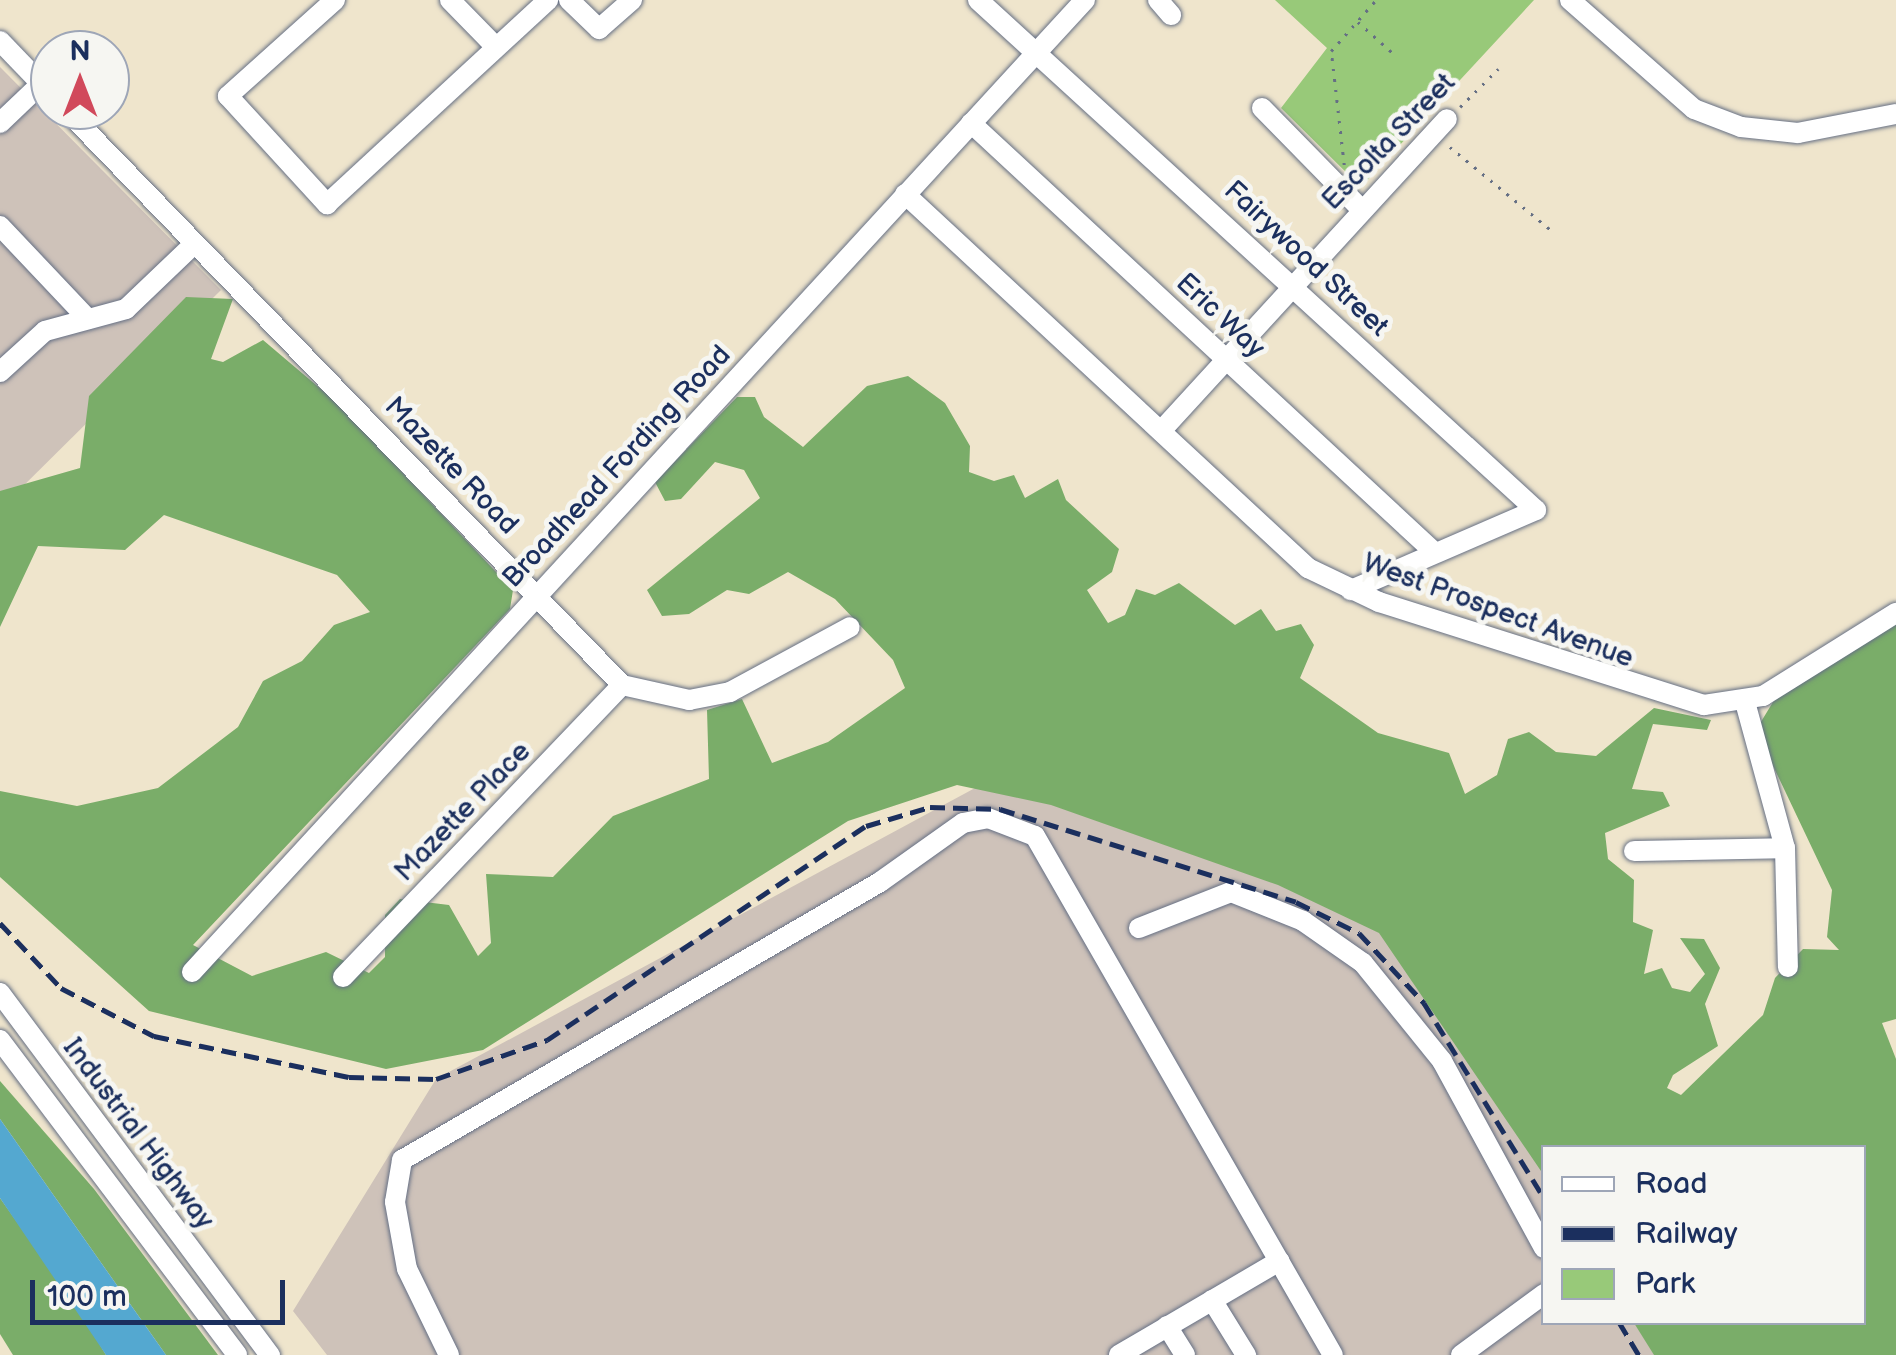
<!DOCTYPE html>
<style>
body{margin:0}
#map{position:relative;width:1896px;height:1355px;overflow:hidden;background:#efe5cc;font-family:"Balsamiq Sans",sans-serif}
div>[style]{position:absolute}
.industrial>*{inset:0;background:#cec2b9}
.green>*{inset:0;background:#98c979}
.forest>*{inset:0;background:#7aad69}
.water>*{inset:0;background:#54a8d0}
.path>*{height:2.5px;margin-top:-1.25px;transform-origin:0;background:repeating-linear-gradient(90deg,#656f84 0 2.5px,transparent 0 10.5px)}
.roads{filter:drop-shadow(0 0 2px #656f84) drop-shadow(0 0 2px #656f84)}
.minor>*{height:20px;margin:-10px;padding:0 10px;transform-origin:10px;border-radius:10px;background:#fff}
.rail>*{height:5px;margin-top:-2.5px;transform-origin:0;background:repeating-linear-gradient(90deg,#1b2f5e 0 15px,transparent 0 23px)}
span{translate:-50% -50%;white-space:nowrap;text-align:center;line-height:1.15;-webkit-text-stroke:10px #f6f6f2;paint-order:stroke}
.street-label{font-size:28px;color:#1b2f5e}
.legend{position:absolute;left:1541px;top:1145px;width:325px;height:180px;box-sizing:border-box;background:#f6f6f2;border:2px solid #9ea6b7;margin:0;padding:12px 18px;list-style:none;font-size:30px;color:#1b2f5e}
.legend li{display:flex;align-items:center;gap:20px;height:50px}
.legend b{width:50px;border:2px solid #9ea6b7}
.north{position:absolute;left:30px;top:30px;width:100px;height:100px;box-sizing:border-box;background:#f6f6f2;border:2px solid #9ea6b7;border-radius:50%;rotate:0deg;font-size:28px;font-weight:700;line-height:40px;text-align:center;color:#1b2f5e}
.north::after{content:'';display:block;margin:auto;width:35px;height:45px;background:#d1495b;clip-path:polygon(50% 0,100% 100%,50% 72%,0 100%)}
.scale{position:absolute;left:30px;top:1280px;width:255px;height:45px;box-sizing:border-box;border:5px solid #1b2f5e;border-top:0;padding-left:12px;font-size:30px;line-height:35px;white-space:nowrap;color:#1b2f5e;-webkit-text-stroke:8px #f6f6f2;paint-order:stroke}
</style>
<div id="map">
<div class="industrial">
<div style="clip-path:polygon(0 67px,221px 290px,0 509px)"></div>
<div style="clip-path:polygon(988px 781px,1378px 888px,1544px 1148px,1544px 1322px,1666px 1323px,1684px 1355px,327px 1355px,293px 1311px,436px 1079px)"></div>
</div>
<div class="green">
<div style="clip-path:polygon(1275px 0,1534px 0,1361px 187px,1281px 108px,1327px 48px)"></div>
</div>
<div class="forest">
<div style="clip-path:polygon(186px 297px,233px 299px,211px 359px,223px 362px,263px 340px,335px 401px,513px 590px,510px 609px,193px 945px,252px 976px,326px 952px,369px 973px,385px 957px,385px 915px,400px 899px,449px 905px,478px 956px,491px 943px,486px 874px,553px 877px,613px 816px,709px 779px,707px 710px,742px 699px,772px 763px,828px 742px,905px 688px,893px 660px,835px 599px,788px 572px,749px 594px,727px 590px,689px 614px,662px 616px,647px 590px,760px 498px,744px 470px,715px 462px,681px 499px,665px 501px,655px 482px,737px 397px,755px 397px,764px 417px,803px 447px,867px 386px,908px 376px,945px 403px,970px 446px,969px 472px,994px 481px,1014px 475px,1025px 498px,1058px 479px,1066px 500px,1119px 549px,1112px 572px,1087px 590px,1108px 623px,1125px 615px,1136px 589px,1155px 595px,1179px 583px,1235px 625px,1261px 609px,1276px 631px,1301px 624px,1314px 645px,1300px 678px,1378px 733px,1449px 753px,1465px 794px,1497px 775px,1508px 739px,1529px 732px,1556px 752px,1596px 756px,1654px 708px,1711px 720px,1707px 730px,1653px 724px,1632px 789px,1663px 792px,1670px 806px,1605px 833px,1608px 859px,1634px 880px,1633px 922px,1653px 930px,1644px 974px,1662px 968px,1672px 988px,1690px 992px,1705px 974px,1680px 938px,1704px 939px,1720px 968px,1705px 1004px,1718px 1046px,1673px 1075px,1667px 1088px,1681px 1095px,1763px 1015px,1775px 978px,1803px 949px,1839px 950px,1827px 937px,1832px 890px,1756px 730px,1784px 684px,1896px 622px,1896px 1019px,1882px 1023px,1896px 1059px,1896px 1355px,1654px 1355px,1634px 1323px,1864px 1322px,1864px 1148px,1544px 1148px,1543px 1174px,1379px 933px,1278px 885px,1051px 805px,957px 785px,848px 821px,483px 1050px,386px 1069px,149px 1011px,0 877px,0 791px,77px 806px,158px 788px,238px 727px,263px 681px,302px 661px,334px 625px,370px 612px,337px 575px,164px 515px,125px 550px,38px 546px,0 627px,0 491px,80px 468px,89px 396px)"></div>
<div style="clip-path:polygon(0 1081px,94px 1189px,218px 1355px,166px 1355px,0 1119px)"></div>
<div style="clip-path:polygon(0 1198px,78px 1308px,106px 1355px,13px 1355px,0 1334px)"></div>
</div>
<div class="water">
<div style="clip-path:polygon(0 1119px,166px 1355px,106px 1355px,0 1198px)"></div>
</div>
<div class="path">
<div style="left:1358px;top:22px;width:48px;rotate:41.6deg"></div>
<div style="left:1460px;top:107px;width:54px;rotate:-45deg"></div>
<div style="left:1450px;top:147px;width:129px;rotate:39.4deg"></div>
<div style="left:1344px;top:165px;width:115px;rotate:-96.5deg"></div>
<div style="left:1331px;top:51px;width:68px;rotate:-48.6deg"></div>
</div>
<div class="roads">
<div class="minor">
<div style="left:335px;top:0;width:144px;rotate:138.1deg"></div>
<div style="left:228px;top:96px;width:147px;rotate:47.5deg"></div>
<div style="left:327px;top:204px;width:301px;rotate:-42.7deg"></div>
<div style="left:450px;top:0;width:66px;rotate:45.6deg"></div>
<div style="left:569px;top:0;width:42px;rotate:44deg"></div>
<div style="left:599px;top:29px;width:44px;rotate:-41.3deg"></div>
<div style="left:978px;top:0;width:756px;rotate:42.43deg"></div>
<div style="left:1536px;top:510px;width:202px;rotate:156.6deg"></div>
<div style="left:1158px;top:0;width:20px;rotate:49deg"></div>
<div style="left:1570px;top:0;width:165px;rotate:41.3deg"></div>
<div style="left:1694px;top:109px;width:50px;rotate:21deg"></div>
<div style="left:1741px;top:127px;width:57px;rotate:6deg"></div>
<div style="left:1798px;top:133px;width:100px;rotate:-11deg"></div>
<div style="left:0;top:41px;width:72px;rotate:46.1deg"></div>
<div style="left:1262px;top:108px;width:140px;rotate:45.6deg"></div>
<div style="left:66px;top:110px;width:800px;rotate:45.96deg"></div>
<div style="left:622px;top:685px;width:69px;rotate:12.6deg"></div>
<div style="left:689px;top:700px;width:42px;rotate:-11deg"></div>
<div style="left:730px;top:692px;width:136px;rotate:-28.4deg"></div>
<div style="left:0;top:123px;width:57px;rotate:-43.6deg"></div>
<div style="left:971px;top:123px;width:628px;rotate:42.81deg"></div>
<div style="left:905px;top:194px;width:550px;rotate:42.86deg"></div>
<div style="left:1308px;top:568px;width:79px;rotate:25.6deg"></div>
<div style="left:1379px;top:602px;width:341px;rotate:17.6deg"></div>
<div style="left:1704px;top:705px;width:60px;rotate:-8.7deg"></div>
<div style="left:1763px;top:696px;width:157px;rotate:-32deg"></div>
<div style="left:0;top:226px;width:128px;rotate:46.6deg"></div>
<div style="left:0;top:372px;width:61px;rotate:-42.3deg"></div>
<div style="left:45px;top:331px;width:84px;rotate:-15.2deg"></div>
<div style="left:126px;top:309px;width:95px;rotate:-43.7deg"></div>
<div style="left:1161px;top:431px;width:423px;rotate:-47.5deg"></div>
<div style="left:1745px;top:702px;width:151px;rotate:74.7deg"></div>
<div style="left:1785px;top:848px;width:119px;rotate:88.6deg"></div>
<div style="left:1634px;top:851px;width:151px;rotate:-1.1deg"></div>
<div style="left:1139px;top:928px;width:99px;rotate:-21.4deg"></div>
<div style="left:1231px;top:892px;width:78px;rotate:21.9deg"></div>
<div style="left:1303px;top:921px;width:73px;rotate:35deg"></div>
<div style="left:1363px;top:963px;width:126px;rotate:51.1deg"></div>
<div style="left:1442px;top:1061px;width:213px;rotate:61.4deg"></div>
<div style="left:192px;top:972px;width:1320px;rotate:-47.43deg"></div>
<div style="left:343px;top:977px;width:404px;rotate:-46.3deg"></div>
<div style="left:0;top:993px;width:452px;rotate:53.3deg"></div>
<div style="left:0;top:1040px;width:394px;rotate:53deg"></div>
<div style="left:1212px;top:1300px;width:65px;rotate:58.3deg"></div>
<div style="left:1167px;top:1326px;width:34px;rotate:58deg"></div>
<div style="left:449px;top:1355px;width:96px;rotate:-116deg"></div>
<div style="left:407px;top:1269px;width:68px;rotate:-100.2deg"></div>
<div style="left:395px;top:1202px;width:43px;rotate:-80.5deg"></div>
<div style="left:402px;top:1160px;width:553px;rotate:-30.18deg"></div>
<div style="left:880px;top:882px;width:102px;rotate:-35.4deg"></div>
<div style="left:963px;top:823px;width:25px;rotate:-11deg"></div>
<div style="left:988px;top:818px;width:50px;rotate:21deg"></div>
<div style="left:1035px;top:836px;width:598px;rotate:60.14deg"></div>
<div style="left:1119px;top:1355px;width:186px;rotate:-30.4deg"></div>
<div style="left:1461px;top:1355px;width:103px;rotate:-36.3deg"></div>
</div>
</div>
<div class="rail">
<div style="left:0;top:923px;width:89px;rotate:46.8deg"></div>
<div style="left:61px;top:988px;width:105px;rotate:27.3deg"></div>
<div style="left:154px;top:1036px;width:199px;rotate:11.9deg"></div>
<div style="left:349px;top:1077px;width:87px;rotate:1.3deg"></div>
<div style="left:436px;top:1079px;width:118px;rotate:-19.4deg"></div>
<div style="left:547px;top:1040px;width:384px;rotate:-33.9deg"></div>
<div style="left:866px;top:826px;width:67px;rotate:-16.5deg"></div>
<div style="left:930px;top:807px;width:70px;rotate:1.6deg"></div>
<div style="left:1000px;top:809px;width:310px;rotate:17.4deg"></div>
<div style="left:1296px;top:902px;width:70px;rotate:26.2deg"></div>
<div style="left:1359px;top:933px;width:96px;rotate:47.1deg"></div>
<div style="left:1424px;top:1003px;width:229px;rotate:58.4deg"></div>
<div style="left:1619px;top:1322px;width:39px;rotate:59deg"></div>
</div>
<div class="street-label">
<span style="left:1389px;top:142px;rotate:-46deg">Escolta Street</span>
<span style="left:1306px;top:259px;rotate:43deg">Fairywood Street</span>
<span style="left:1220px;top:316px;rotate:43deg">Eric Way</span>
<span style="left:451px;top:466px;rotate:46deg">Mazette Road</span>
<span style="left:617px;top:467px;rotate:-47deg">Broadhead Fording Road</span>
<span style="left:1498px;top:611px;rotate:20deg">West Prospect Avenue</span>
<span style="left:463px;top:812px;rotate:-46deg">Mazette Place</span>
<span style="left:138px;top:1134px;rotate:53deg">Industrial Highway</span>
</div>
<ul class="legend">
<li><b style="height:12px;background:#fff"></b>Road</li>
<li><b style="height:12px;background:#1b2f5e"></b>Railway</li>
<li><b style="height:28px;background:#98c979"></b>Park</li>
</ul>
<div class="north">N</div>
<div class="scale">100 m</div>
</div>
